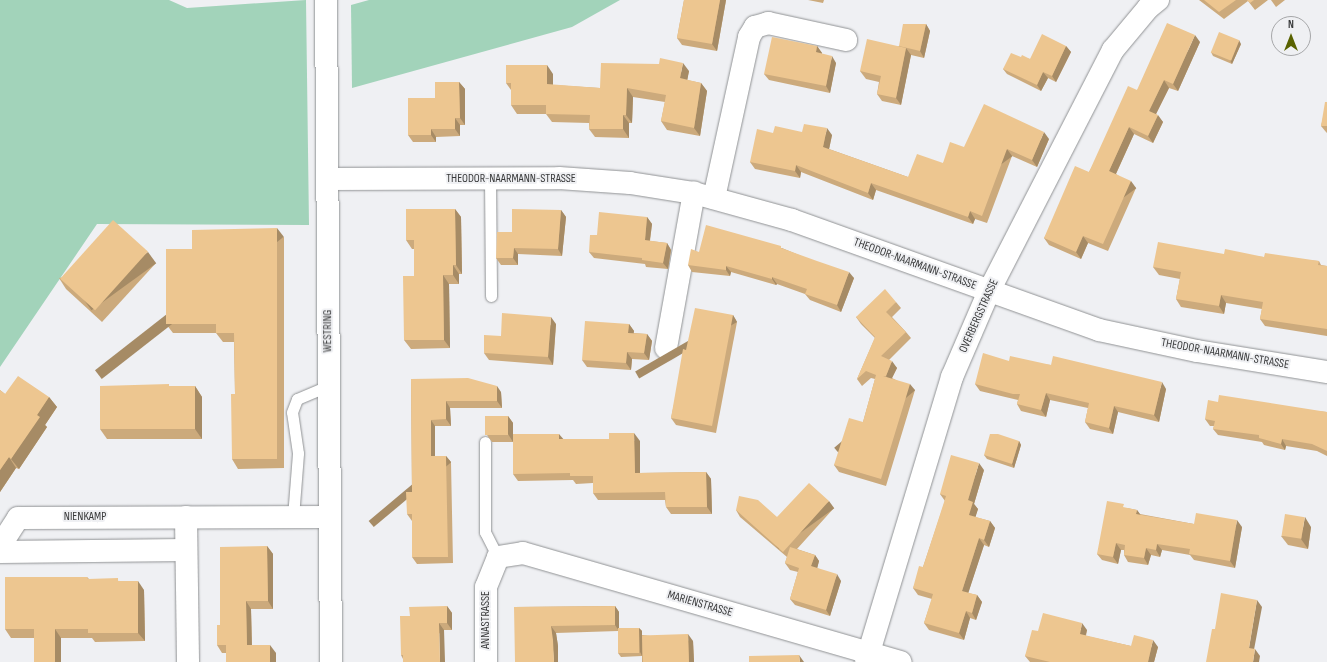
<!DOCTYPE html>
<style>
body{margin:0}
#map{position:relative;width:1327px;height:662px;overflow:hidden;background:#eff0f3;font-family:"Sofia Sans Condensed",sans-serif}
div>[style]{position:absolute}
.green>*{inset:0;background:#a2d3ba}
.roads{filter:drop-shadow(0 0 1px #909294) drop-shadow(0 0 1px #909294)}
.lane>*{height:11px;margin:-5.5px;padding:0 5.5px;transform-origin:5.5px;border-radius:5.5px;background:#fff}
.street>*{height:22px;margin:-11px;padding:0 11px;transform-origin:11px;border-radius:11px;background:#fff}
.secondary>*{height:22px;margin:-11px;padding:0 11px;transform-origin:11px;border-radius:11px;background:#fff}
.wall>*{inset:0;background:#ccaa7c}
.shaded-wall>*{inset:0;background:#a68b65;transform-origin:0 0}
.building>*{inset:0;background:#edc690;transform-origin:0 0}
span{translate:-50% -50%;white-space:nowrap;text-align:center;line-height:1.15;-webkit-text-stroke:4px #eff0f3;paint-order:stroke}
.street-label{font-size:12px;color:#38393a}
.north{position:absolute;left:1271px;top:16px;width:40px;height:40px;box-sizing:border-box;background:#eff0f3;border:1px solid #a6a7a9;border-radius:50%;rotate:0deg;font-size:11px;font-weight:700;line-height:16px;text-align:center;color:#38393a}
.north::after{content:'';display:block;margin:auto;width:14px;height:18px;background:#596200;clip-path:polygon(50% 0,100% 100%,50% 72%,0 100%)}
</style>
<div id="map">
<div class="green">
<div style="clip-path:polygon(0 0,169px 0,187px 8px,306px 0,309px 225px,97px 224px,0 367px)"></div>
<div style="clip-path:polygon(369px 0,620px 0,572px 27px,352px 88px,351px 5px)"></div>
</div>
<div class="roads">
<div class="lane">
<div style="left:490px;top:178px;width:118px;rotate:89.5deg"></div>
<div style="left:485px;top:442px;width:90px;rotate:90deg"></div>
<div style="left:485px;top:532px;width:28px;rotate:63deg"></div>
<div style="left:293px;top:517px;width:64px;rotate:-85.5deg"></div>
<div style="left:298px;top:453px;width:41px;rotate:-98.3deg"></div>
<div style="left:292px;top:412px;width:14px;rotate:-69deg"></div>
<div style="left:297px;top:399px;width:34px;rotate:-23deg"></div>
</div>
<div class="street">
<div style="left:327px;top:179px;width:232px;rotate:-0.2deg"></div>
<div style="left:559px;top:178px;width:71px;rotate:4deg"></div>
<div style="left:630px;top:183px;width:65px;rotate:8.9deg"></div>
<div style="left:694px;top:193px;width:102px;rotate:15.4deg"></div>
<div style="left:792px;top:220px;width:326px;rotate:19.7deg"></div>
<div style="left:1099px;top:330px;width:100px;rotate:12.1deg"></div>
<div style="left:1197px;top:351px;width:132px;rotate:9.2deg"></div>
<div style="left:714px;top:198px;width:165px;rotate:-77.7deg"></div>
<div style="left:749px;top:37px;width:12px;rotate:-59deg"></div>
<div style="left:755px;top:27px;width:14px;rotate:-17deg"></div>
<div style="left:768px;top:23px;width:80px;rotate:12.3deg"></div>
<div style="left:666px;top:348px;width:158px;rotate:-79.8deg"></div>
<div style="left:186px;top:517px;width:145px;rotate:89.2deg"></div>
<div style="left:0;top:546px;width:33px;rotate:-57deg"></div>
<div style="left:18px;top:518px;width:311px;rotate:-0.2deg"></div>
<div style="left:0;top:552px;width:186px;rotate:-0.6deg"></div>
<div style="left:486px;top:662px;width:75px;rotate:-90deg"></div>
<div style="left:486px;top:587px;width:32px;rotate:-68deg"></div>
<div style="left:498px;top:557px;width:25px;rotate:-9deg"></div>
<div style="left:523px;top:553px;width:393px;rotate:16.1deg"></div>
<div style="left:866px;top:662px;width:298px;rotate:-73.2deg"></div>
<div style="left:952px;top:377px;width:94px;rotate:-66.7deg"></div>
<div style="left:989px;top:291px;width:271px;rotate:-62.8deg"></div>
<div style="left:1113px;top:50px;width:55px;rotate:-50.2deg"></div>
<div style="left:1148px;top:8px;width:13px;rotate:-39deg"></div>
</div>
<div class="secondary">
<div style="left:326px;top:0;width:662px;rotate:89.57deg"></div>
</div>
</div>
<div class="wall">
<div style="clip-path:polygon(684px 0,726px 0,717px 51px,682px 45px,677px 38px)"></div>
<div style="clip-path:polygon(808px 0,824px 0,823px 3px)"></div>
<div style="clip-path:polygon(1199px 0,1268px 0,1255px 10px,1248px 1px,1224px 19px)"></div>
<div style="clip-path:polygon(1271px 0,1285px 0,1276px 7px)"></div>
<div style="clip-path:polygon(926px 24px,930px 31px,924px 58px,911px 55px,901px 105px,882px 101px,877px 94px,879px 82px,866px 79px,860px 71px,899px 46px)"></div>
<div style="clip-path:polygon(1200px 42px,1178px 91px,1169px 88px,1156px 114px,1163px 122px,1153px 143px,1134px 134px,1116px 174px,1136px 188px,1108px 251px,1088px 243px,1081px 259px,1049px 245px,1044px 238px,1089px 172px,1137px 90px)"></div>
<div style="clip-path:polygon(1241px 44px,1232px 64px,1213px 56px,1211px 52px)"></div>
<div style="clip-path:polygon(817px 46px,822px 53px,821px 54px,836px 63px,830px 93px,769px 80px,764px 74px)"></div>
<div style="clip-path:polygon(1066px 46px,1071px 52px,1056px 82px,1048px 78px,1041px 91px,1007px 74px,1003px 69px,1021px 57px,1030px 59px)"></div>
<div style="clip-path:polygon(689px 71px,687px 80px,701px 83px,707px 91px,700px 136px,667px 130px,661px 121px,665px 102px,633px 97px,632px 123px,629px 123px,629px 138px,595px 137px,589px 129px,589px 123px,552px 122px,546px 114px,517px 114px,511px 105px,511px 90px,506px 83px,553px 74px,553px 85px,600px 88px)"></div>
<div style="clip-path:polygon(459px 82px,465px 89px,465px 125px,460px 125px,460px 136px,436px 137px,436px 142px,413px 142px,408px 135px,435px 98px)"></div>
<div style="clip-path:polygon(1327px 102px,1327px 133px,1326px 132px,1321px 126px)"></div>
<div style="clip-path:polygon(802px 132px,832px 135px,829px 149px,908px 177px,943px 163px,964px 147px,1049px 139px,1037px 167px,1012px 156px,987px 223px,975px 219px,973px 224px,876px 190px,873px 200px,801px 172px,800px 178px,755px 169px,750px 162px,773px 133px)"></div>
<div style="clip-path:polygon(455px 209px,461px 217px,462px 274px,459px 274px,459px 284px,449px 284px,450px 348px,411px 349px,404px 340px,414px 276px,414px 249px,412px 249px,406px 240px)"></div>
<div style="clip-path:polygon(561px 210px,566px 217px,562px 256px,518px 254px,518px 265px,501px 265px,496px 258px,512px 232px)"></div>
<div style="clip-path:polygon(647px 217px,652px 224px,650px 241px,667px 243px,671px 250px,668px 269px,646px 267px,645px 264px,594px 258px,589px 252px,597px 235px)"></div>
<div style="clip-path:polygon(284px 237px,284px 468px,238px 469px,232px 459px,235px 394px,234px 342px,223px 342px,216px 333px,173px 333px,166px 324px,192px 249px)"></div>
<div style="clip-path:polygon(782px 248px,854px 278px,841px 312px,810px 300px,805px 294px,777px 284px,776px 285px,731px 272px,730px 276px,692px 272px,688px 265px,699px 252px)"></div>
<div style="clip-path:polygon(1224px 254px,1264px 257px,1319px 261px,1321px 265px,1327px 266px,1327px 336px,1265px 326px,1260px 319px,1262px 309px,1226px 303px,1224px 314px,1181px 307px,1176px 299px,1180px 279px,1159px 275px,1153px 267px)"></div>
<div style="clip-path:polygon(156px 263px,102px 322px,66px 289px,59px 278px)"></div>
<div style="clip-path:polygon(896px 302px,901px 308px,892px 317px,906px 332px,911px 338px,889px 360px,897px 368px,892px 378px,915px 390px,886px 486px,839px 472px,834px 465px,863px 422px,875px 379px,871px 378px,862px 386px,857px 379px,875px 338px,861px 324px,856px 317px)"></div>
<div style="clip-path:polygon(733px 315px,737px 322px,716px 433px,676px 425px,671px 418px,686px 350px)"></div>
<div style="clip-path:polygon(556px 324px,553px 365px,489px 360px,484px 353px,501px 336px)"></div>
<div style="clip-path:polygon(629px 324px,634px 331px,633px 333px,647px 334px,652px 341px,649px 360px,632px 359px,631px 370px,587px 367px,582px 360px)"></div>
<div style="clip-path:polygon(1009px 361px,1051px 365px,1166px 389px,1159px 422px,1118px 412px,1113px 434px,1090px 429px,1085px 422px,1088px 408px,1050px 400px,1046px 417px,1021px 411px,1017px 404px,1018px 400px,980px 391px,975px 384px)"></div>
<div style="clip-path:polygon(411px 379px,501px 392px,502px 408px,450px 408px,451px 426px,435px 426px,435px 456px,446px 456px,451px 462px,453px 563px,417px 564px,412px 557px,412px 521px,407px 514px,412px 492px)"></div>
<div style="clip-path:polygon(171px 386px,195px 386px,202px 397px,202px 439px,107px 439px,100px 429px)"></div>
<div style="clip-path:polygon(0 390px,5px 394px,49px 397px,57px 407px,45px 425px,47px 427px,19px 469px,16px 468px,0 492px)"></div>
<div style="clip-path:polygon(1218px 402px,1327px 412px,1327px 456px,1317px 451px,1286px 446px,1285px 450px,1264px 445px,1262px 442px,1218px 435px,1213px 429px,1214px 426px,1210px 426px,1205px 419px)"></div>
<div style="clip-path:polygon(508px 416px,513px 423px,513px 434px,563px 439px,640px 441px,640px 473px,706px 472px,711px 479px,712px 514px,671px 514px,666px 507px,665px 500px,598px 500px,593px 493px,593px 483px,576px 484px,573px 480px,518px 481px,513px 474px,513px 442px,492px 442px,487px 435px)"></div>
<div style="clip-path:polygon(1019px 441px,1021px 445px,1014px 468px,987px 459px,984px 455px)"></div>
<div style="clip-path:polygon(984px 470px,974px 504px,978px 509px,975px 517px,990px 521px,995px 528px,989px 547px,984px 545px,968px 593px,977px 595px,982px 602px,976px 620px,970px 618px,964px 640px,929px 630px,924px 623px,932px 599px,918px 595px,913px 588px,923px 567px,945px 501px,940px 494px)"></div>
<div style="clip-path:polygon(834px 508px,797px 549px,815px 555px,819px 561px,817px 568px,841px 581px,830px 616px,795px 605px,790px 599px,798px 572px,790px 570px,785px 563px,787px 557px,740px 517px,736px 510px,777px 517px)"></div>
<div style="clip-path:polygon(1127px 508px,1137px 510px,1140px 514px,1194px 524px,1242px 527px,1235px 568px,1194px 560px,1190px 555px,1162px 550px,1160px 557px,1151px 555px,1148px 565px,1128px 562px,1124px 555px,1124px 550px,1121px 550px,1118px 564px,1102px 560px,1097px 554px)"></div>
<div style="clip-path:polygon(1311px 527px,1308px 549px,1288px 545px,1281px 536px)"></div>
<div style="clip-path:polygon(267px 546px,273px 554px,273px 609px,251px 609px,252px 645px,276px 653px,276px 662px,226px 662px,226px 653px,222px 653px,217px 645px,220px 625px)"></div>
<div style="clip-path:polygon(87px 577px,89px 579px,120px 581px,144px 590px,145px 641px,95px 642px,92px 638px,61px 638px,61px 662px,34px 638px,11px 638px,5px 629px)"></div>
<div style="clip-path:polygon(447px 606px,452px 613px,452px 630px,444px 630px,403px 659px,401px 655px,410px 616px)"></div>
<div style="clip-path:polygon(615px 606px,619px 612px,619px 628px,639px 628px,642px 631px,642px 635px,693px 641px,694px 662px,642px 662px,642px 656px,621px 657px,618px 653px,618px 631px,556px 633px,558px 646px,514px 607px)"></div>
<div style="clip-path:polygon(1087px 630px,1086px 636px,1131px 646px,1158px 647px,1154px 662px,1030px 662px,1025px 656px,1038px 631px)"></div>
</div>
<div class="shaded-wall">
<div style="clip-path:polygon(720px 0,726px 0,717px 51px,712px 44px)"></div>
<div style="clip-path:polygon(926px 24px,930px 31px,924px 58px,920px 51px)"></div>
<div style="clip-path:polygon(1195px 35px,1200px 42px,1178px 91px,1173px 84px)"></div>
<div style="clip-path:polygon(1239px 40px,1241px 44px,1232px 64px,1230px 60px)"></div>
<div style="clip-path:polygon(817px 46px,822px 53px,820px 59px,816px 52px)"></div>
<div style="clip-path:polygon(1066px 46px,1071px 52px,1056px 82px,1052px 76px)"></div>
<div style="clip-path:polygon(906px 48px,911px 55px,901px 105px,896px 98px)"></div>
<div style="clip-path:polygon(832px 56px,836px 63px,830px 93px,826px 86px)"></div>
<div style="clip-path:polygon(683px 63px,689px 71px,686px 87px,680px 78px)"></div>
<div style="clip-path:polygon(547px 65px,553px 74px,553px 93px,547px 84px)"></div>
<div style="clip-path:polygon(1043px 72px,1048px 78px,1041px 91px,1037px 85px)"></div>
<div style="clip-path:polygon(1164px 80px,1169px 88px,1154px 118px,1149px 111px)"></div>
<div style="clip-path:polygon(459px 82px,465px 89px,465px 125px,460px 118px)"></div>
<div style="clip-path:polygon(701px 83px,707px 91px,700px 136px,694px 128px)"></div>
<div style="clip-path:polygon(627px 88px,633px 97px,632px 123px,626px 115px)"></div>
<div style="clip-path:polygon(623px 115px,629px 123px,629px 138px,623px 129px)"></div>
<div style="clip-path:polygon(1158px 115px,1163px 122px,1153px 143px,1148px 136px)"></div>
<div style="clip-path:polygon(455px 118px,460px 125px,460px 136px,455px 129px)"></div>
<div style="clip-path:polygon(1129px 127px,1134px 134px,1114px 178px,1109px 171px)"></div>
<div style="clip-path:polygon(827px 128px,832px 135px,828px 154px,823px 147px)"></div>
<div style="clip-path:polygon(431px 129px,436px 137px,436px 142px,431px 135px)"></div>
<div style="clip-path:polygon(1044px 132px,1049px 139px,1037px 167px,1032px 160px)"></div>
<div style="left:1007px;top:149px;width:9px;height:72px;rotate:54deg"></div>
<div style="clip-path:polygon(796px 165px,801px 172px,800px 178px,795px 171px)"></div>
<div style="left:1131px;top:181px;width:9px;height:69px;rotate:54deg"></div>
<div style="clip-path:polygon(871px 183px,876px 190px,873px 200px,868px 193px)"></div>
<div style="clip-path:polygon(455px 209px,461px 217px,462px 274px,456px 265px)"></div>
<div style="clip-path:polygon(561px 210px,566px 217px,562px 256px,558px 249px)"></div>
<div style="clip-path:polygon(970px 211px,975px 219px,973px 224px,968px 217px)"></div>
<div style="clip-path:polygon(647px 217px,652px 224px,649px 246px,645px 240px)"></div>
<div style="left:277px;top:228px;width:11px;height:231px;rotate:52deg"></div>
<div style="clip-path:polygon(1083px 236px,1088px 243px,1081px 259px,1076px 252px)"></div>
<div style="clip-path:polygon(667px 243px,671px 250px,668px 269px,663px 263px)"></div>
<div style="clip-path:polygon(514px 248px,518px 254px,518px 265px,513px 258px)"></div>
<div style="left:148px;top:252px;width:14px;height:80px;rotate:54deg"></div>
<div style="clip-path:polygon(453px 265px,459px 274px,459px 284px,453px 275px)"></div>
<div style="clip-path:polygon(726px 266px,731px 272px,730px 276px,726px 270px)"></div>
<div style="clip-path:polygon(849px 272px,854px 278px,841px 312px,837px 305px)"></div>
<div style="clip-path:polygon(443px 275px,449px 284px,450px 348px,444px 340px)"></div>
<div style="clip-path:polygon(772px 277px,777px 284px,776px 285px,772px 279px)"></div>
<div style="clip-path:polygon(1221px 295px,1226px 303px,1224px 314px,1219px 306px)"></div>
<div style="left:733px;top:315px;width:8px;height:113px;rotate:60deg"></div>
<div style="clip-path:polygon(551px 317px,556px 324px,553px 365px,548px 357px)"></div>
<div style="clip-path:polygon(629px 324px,634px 331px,633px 340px,628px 333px)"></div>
<div style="clip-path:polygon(647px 334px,652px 341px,649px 360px,644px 353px)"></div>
<div style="clip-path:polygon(627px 352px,632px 359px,631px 370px,626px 363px)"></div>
<div style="clip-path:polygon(892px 361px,897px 368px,890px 382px,886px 376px)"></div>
<div style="clip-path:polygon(1162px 382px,1166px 389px,1159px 422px,1154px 415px)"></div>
<div style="left:910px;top:384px;width:8px;height:99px;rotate:50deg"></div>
<div style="clip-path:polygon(195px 386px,202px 397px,202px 439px,195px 429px)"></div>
<div style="clip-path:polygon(497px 386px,501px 392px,502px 408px,497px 401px)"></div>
<div style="clip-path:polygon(1046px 393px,1050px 400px,1046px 417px,1041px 410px)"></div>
<div style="clip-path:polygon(49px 397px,57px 407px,45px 425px,47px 427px,19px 469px,11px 459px,37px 415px)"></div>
<div style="clip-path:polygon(446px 401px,450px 408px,451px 426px,446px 419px)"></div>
<div style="clip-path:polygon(1114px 406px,1118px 412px,1113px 434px,1109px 428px)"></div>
<div style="clip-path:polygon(508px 416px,513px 423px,513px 442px,508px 434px)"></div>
<div style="clip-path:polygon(431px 420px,435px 426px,435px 463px,431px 456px)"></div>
<div style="clip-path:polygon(634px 433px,640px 441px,640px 480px,635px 473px)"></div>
<div style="clip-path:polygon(559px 434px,565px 441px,559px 439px)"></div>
<div style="clip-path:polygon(1282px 439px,1286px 446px,1285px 450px,1281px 444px)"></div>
<div style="clip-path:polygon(1019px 441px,1021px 445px,1014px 468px,1012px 464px)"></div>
<div style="left:446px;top:456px;width:8px;height:101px;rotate:50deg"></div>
<div style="clip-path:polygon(9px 457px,16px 468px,0 492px,0 470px)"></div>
<div style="clip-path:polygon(979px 463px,984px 470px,974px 504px,978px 509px,974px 522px,969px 515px,968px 500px)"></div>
<div style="clip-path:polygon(706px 472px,711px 479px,712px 514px,707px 507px)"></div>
<div style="left:829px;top:501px;width:9px;height:69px;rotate:54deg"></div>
<div style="clip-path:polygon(1137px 510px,1142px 517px,1136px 514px)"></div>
<div style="clip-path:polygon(1305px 517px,1311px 527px,1308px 549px,1301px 539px)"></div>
<div style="clip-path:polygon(1237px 520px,1242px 527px,1235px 568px,1230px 561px)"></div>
<div style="clip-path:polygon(990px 521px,995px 528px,989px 547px,984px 540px)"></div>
<div style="clip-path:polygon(979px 538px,984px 545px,967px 597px,962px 591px)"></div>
<div style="clip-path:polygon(1116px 543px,1121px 550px,1118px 564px,1113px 557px)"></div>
<div style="clip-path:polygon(1157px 544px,1162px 550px,1160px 557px,1156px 550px)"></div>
<div style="clip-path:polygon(267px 546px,273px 554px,273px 609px,268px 601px)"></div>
<div style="clip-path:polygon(1146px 548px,1151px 555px,1148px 565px,1144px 558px)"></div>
<div style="clip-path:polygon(815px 555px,819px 561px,816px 573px,811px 566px)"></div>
<div style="clip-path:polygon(837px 574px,841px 581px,830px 616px,826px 610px)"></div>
<div style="clip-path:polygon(138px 581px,144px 590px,145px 641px,138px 633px)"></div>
<div style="clip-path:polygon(977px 595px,982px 602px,976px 620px,972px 613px)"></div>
<div style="clip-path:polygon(1257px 600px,1262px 607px,1253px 655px,1249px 648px)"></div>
<div style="clip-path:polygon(246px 601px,251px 609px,252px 653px,247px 645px)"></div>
<div style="clip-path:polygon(447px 606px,452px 613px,452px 630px,447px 623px)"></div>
<div style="clip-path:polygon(615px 606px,619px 612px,619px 631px,615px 625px)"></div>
<div style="clip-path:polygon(966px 611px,970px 618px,964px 640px,959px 633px)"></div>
<div style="clip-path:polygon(439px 623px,444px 630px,445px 662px,440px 662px)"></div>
<div style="clip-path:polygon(1082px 623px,1087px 630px,1084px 641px,1080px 634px)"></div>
<div style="clip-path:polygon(551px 626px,556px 633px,558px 646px,558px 662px,554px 662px)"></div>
<div style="clip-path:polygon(639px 628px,642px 631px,642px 656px,640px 652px)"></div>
<div style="clip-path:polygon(55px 629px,61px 638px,61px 662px,55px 662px)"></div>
<div style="clip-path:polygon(688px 634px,693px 641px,694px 662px,689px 662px)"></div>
<div style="clip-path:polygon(1153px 640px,1158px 647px,1154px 662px,1148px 662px)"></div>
<div style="clip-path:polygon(270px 645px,276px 653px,276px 662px,270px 662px)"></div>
<div style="clip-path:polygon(1255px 649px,1260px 656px,1259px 662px,1253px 662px)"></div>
<div style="clip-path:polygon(799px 655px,804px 662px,800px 662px)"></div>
</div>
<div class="building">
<div style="clip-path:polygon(684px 0,720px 0,712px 44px,677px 38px)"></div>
<div style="clip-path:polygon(1204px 0,1236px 0,1219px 12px)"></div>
<div style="clip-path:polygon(1247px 0,1254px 0,1250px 3px)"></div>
<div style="clip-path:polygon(1167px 23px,1195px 35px,1173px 84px,1164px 80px,1149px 111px,1158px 115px,1148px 136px,1129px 127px,1109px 171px,1131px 181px,1103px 244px,1083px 236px,1076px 252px,1044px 238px,1075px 166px,1089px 172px,1128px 86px,1137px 90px)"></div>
<div style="clip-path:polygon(903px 24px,926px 24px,920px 51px,899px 46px)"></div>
<div style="left:1219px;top:32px;width:22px;height:22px;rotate:22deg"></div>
<div style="clip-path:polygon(1042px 34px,1066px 46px,1052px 76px,1043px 72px,1037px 85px,1003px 69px,1011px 53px,1021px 57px,1022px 55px,1030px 59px)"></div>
<div style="clip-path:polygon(772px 37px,817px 46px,816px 52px,832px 56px,826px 86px,764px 74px)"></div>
<div style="clip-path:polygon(867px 39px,906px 48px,896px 98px,877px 94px,881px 76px,860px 71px)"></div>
<div style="clip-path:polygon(660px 58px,683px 63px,680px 78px,701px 83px,694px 128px,661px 121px,666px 95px,627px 88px,626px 115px,623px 115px,623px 129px,589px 129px,590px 115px,546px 114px,546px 105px,511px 105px,511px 83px,506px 83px,506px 65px,547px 65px,547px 84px,600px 88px,601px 63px,659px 64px)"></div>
<div style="clip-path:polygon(435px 82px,459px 82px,460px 118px,455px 118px,455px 129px,431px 129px,431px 135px,408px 135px,408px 98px,435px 98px)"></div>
<div style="clip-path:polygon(1325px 102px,1327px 102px,1327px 126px,1321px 126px)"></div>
<div style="clip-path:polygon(984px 104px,1044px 132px,1032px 160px,1007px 149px,982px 216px,970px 211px,968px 217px,871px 183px,868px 193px,796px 165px,795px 171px,750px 162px,757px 129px,773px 133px,775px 126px,802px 132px,804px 124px,827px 128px,823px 147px,908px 177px,917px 154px,943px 163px,950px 142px,964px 147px)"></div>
<div style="clip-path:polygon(406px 209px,455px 209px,456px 265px,453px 265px,453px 275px,443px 275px,444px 340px,404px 340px,403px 276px,414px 276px,414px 240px,406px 240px)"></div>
<div style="clip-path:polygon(512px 209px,561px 210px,558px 249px,514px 248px,513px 258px,496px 258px,497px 232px,512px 232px)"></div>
<div style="clip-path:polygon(599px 212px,647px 217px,645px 240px,667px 243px,663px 263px,642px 260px,642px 258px,589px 252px,590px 235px,597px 235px)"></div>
<div style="left:113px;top:220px;width:47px;height:79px;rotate:42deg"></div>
<div style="clip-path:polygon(706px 225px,781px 246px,781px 248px,817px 261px,849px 272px,837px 305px,805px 294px,807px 289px,772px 277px,772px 279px,726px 266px,726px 270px,688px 265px,691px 249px,699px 252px)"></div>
<div style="clip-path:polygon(277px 228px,277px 459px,232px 459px,231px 394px,235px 394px,234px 333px,216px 333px,216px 324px,166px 324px,166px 249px,192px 249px,192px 230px)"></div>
<div style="clip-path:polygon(1158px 242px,1224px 254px,1225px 249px,1264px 257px,1265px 253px,1319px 261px,1318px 265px,1327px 266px,1327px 329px,1260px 319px,1263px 302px,1221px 295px,1219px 306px,1176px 299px,1181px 272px,1153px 267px)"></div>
<div style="clip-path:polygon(885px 289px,896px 302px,886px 312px,906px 332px,881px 356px,892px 361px,886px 376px,883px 376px,910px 384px,881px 479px,834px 465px,849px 418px,863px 422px,876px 375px,866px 371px,857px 379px,875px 337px,856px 317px)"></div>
<div style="clip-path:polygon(695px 308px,733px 315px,712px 426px,671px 418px,683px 349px,686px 350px)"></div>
<div style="clip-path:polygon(502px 313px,551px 317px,548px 357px,484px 353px,484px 335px,501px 336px)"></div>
<div style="clip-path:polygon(585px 321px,629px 324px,628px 333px,647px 334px,644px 353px,627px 352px,626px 363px,582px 360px)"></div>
<div style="clip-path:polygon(983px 353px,1009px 361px,1010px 356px,1051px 365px,1053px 356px,1162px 382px,1154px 415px,1114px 406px,1109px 428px,1085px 422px,1089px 403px,1046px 393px,1041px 410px,1017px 404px,1020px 394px,1013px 394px,975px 384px)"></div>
<div style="clip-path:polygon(18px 376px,49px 397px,37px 415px,40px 417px,11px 459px,9px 457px,0 470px,0 390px,5px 394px)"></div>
<div style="clip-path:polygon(468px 378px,497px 386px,497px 401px,446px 401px,446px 419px,431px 420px,431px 456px,446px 456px,448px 557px,412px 557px,412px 514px,407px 514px,406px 492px,412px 492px,411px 379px)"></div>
<div style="clip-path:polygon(169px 384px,169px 386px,195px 386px,195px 429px,100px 429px,100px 386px)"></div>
<div style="clip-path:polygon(1219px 395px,1327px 412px,1327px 451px,1312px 444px,1282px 439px,1281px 444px,1259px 438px,1259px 435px,1213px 429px,1215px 421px,1205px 419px,1208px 400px,1218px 402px)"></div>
<div style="left:485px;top:416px;width:23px;height:19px"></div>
<div style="clip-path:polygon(609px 433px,634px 433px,635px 473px,706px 472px,707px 507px,666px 507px,665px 492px,593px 493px,593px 476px,570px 476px,570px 473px,513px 474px,513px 434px,559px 434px,559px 439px,609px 439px)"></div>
<div style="clip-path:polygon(990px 434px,998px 434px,1019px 441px,1012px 464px,984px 455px)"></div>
<div style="clip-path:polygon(951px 455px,979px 463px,968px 500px,973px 502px,969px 515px,990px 521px,984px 540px,979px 538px,962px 591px,977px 595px,972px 613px,966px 611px,959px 633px,924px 623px,933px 594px,913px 588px,919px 566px,923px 567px,946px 496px,940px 494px)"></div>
<div style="clip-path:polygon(809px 483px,829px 501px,783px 552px,736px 510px,739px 496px,758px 500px,777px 517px)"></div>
<div style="clip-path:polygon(1107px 501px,1124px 504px,1123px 507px,1137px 510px,1136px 514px,1194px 524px,1196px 513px,1237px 520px,1230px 561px,1189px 554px,1190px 549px,1157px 544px,1156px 550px,1146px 548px,1144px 558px,1124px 555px,1125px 545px,1116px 543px,1113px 557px,1097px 554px)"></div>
<div style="left:1285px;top:514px;width:20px;height:22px;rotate:9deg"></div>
<div style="clip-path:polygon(267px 546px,268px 601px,246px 601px,247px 645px,270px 645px,270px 662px,226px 662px,226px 645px,217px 645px,217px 625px,220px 625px,220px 547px)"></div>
<div style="clip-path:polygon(790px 547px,815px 555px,811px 566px,837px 574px,826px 610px,790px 599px,799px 568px,785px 563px)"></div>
<div style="clip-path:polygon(5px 577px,87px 577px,88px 579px,118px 578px,118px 581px,138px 581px,138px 633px,88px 633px,88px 629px,55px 629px,55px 662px,34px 662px,34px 629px,5px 629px)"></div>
<div style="clip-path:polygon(1221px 593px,1257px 600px,1249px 648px,1255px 649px,1253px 662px,1206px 662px,1212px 629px,1215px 629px)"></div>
<div style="clip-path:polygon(447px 606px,447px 623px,439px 623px,440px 662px,403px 662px,403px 655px,401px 655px,400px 616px,410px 616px,409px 607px)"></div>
<div style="clip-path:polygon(615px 606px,615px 625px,551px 626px,553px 640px,554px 662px,515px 662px,514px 607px)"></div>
<div style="clip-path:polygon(1043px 613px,1082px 623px,1080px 634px,1131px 646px,1134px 635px,1153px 640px,1148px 662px,1050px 662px,1025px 656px,1032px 630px,1038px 631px)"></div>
<div style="left:618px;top:628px;width:21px;height:25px"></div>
<div style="left:688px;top:634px;width:28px;height:46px;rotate:88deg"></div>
<div style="clip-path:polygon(799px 655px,800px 662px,749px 662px,749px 656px)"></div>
</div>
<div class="street-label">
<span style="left:511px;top:179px">THEODOR-NAARMANN-STRASSE</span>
<span style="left:915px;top:264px;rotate:20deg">THEODOR-NAARMANN-STRASSE</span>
<span style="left:979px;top:316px;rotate:-66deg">OVERBERGSTRASSE</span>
<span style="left:328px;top:331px;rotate:-90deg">WESTRING</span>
<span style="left:1225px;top:354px;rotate:10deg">THEODOR-NAARMANN-STRASSE</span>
<span style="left:85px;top:517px">NIENKAMP</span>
<span style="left:700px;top:604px;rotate:16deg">MARIENSTRASSE</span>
<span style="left:486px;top:620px;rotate:-90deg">ANNASTRASSE</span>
</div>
<div class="north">N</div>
</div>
